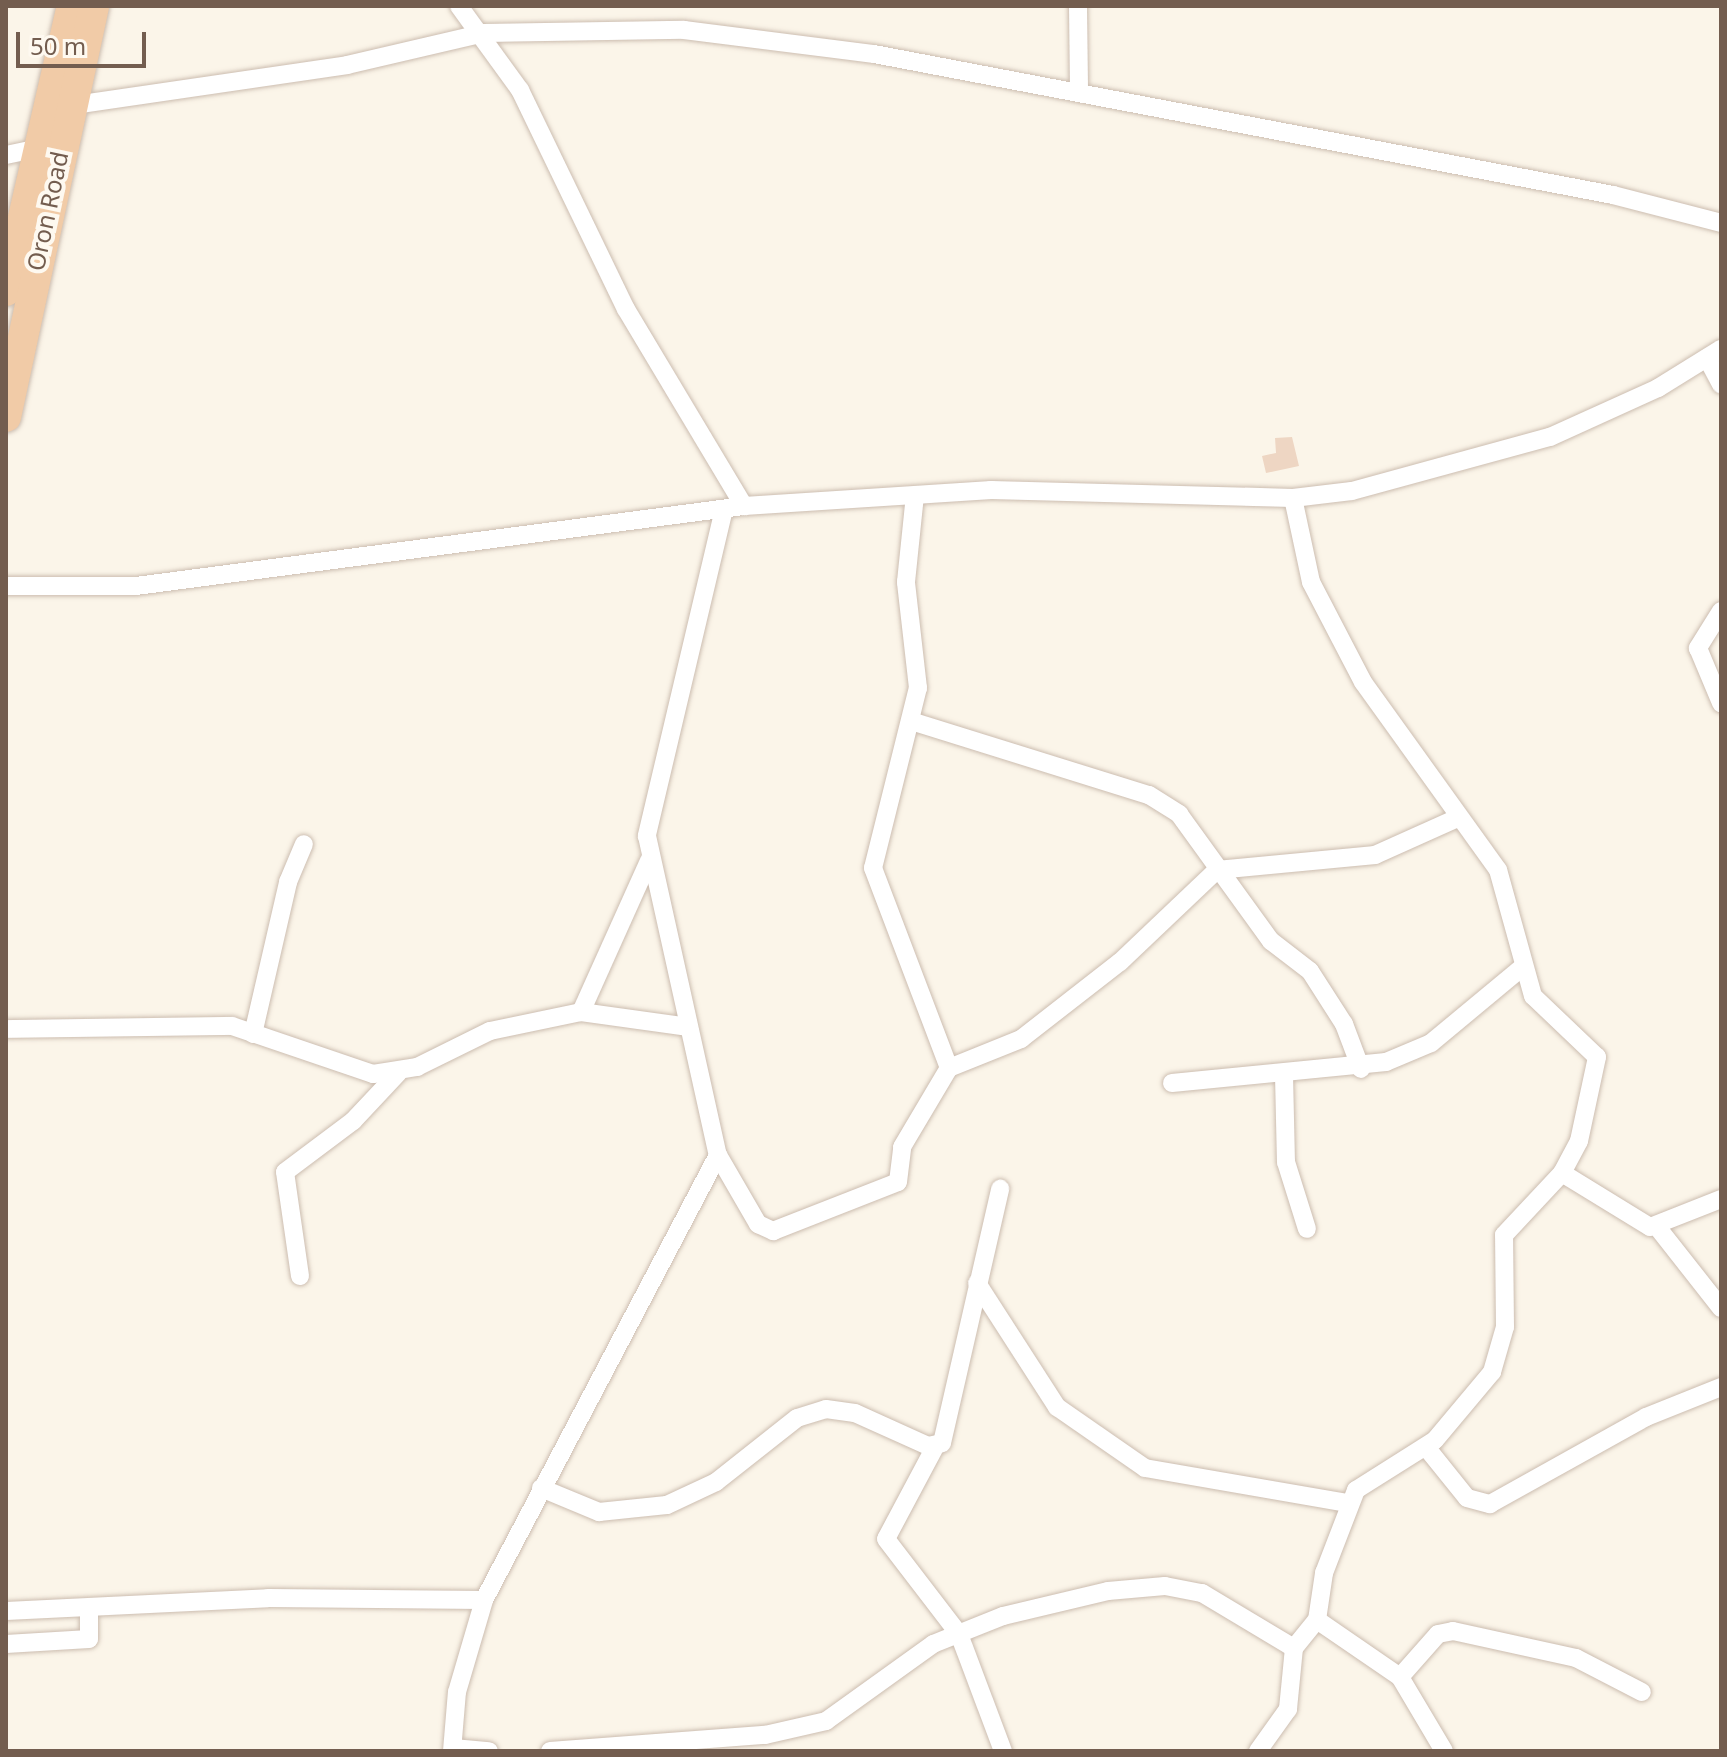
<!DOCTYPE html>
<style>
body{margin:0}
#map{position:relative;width:1727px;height:1757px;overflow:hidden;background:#fbf5e9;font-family:"Noto Sans",sans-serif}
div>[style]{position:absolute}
.building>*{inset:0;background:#eed6c3}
.roads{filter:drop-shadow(0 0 2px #ccbdb0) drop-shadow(0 0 2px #ccbdb0)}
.minor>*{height:18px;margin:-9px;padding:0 9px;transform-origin:9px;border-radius:9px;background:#fff}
.trunk>*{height:30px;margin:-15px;padding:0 15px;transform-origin:15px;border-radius:15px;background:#f1cba7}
span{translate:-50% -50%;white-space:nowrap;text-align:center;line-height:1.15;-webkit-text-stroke:8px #fef9f0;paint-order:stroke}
.street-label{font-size:24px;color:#735d4f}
.frame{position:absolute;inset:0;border:8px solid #735d4f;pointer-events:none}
.scale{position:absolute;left:16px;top:32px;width:130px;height:36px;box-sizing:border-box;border:4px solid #735d4f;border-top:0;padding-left:10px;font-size:24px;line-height:28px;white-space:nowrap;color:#735d4f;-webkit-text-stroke:6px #fef9f0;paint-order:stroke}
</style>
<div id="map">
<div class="building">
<div style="clip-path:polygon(1292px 437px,1299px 466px,1266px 473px,1262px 456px,1276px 453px,1275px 438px)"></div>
</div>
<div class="roads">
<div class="minor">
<div style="left:459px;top:6px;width:104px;rotate:54deg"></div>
<div style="left:520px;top:90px;width:243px;rotate:64.2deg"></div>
<div style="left:626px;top:309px;width:230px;rotate:59.1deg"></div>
<div style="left:1078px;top:6px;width:87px;rotate:89.3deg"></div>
<div style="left:67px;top:106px;width:283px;rotate:-8.3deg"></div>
<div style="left:347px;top:65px;width:141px;rotate:-13.1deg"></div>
<div style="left:484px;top:33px;width:200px;rotate:-0.9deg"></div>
<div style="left:684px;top:30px;width:192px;rotate:7.2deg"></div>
<div style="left:874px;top:54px;width:752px;rotate:10.8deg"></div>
<div style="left:1613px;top:195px;width:112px;rotate:14.5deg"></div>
<div style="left:6px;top:155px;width:40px;rotate:-12deg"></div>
<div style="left:1707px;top:358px;width:30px;rotate:62deg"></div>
<div style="left:724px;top:509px;width:336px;rotate:103.3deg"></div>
<div style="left:647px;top:836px;width:327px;rotate:77.5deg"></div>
<div style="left:718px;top:1155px;width:80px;rotate:59.9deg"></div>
<div style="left:758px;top:1224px;width:17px;rotate:25deg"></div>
<div style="left:773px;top:1231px;width:134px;rotate:-21.4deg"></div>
<div style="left:898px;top:1182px;width:35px;rotate:-83deg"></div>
<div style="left:902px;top:1147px;width:92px;rotate:-59.3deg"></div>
<div style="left:949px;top:1068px;width:214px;rotate:-110.8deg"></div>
<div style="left:873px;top:868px;width:186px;rotate:-76deg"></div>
<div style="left:918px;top:688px;width:107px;rotate:-96.5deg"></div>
<div style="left:906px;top:582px;width:87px;rotate:-84.1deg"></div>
<div style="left:6px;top:586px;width:130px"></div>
<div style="left:136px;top:586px;width:613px;rotate:-7.5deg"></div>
<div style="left:744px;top:506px;width:248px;rotate:-3.7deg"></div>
<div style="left:991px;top:490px;width:302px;rotate:1.5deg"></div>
<div style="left:1293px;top:498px;width:59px;rotate:-6.8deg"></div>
<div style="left:1352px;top:491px;width:205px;rotate:-15.3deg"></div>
<div style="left:1550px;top:437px;width:119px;rotate:-24.4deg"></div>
<div style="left:1658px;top:388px;width:74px;rotate:-31.8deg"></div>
<div style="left:1721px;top:611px;width:44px;rotate:121.9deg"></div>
<div style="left:1698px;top:648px;width:60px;rotate:67.3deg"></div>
<div style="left:911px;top:721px;width:249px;rotate:17.3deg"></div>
<div style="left:1149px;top:795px;width:36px;rotate:32deg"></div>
<div style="left:1179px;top:814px;width:157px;rotate:54.1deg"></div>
<div style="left:1271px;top:941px;width:49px;rotate:37.6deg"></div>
<div style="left:1310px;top:971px;width:63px;rotate:57.3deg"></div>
<div style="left:1344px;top:1024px;width:48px;rotate:69.3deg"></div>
<div style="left:581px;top:1012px;width:166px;rotate:-65.8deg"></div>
<div style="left:6px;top:1029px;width:226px;rotate:-0.8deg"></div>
<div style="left:232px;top:1026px;width:149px;rotate:18.8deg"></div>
<div style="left:373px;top:1074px;width:45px;rotate:-9deg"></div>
<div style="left:417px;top:1067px;width:81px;rotate:-26.3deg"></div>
<div style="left:490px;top:1031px;width:93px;rotate:-11.8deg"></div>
<div style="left:581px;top:1012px;width:109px;rotate:7.9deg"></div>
<div style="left:253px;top:1034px;width:156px;rotate:-77deg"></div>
<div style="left:288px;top:882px;width:41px;rotate:-67.2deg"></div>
<div style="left:949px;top:1068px;width:78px;rotate:-21.9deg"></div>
<div style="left:1021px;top:1039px;width:125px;rotate:-37.9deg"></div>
<div style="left:1120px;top:962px;width:134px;rotate:-43.5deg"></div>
<div style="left:1217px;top:870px;width:159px;rotate:-5.4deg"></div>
<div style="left:1375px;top:855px;width:88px;rotate:-24.2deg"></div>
<div style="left:1284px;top:1075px;width:87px;rotate:88.7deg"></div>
<div style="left:1286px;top:1162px;width:70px;rotate:72.6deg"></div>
<div style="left:1172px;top:1083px;width:215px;rotate:-5.6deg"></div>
<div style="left:1386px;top:1062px;width:49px;rotate:-22.9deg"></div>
<div style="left:1431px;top:1043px;width:116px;rotate:-39.7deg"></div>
<div style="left:1562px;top:1173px;width:103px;rotate:31.5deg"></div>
<div style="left:1650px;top:1227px;width:76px;rotate:-21.5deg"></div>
<div style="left:1658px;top:1228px;width:102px;rotate:51.8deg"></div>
<div style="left:300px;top:1276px;width:105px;rotate:-98.2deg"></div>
<div style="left:285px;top:1172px;width:85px;rotate:-36.9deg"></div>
<div style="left:353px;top:1121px;width:66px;rotate:-46.8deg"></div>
<div style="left:977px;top:1283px;width:148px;rotate:57.2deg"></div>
<div style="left:1057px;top:1407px;width:107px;rotate:34.7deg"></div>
<div style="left:1145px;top:1468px;width:206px;rotate:9.8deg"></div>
<div style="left:936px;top:1445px;width:106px;rotate:118deg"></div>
<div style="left:886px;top:1539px;width:120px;rotate:52.5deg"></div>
<div style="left:959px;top:1634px;width:125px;rotate:69.4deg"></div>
<div style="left:1426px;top:1447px;width:65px;rotate:51.2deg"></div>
<div style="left:1467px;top:1498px;width:24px;rotate:15deg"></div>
<div style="left:1490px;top:1504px;width:179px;rotate:-29.1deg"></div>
<div style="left:1646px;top:1417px;width:81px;rotate:-21.8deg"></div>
<div style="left:541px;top:1488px;width:63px;rotate:22.5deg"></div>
<div style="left:599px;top:1512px;width:68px;rotate:-5.9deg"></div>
<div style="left:667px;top:1505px;width:54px;rotate:-25.1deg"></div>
<div style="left:716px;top:1482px;width:103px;rotate:-38.3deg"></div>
<div style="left:797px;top:1418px;width:30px;rotate:-17deg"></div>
<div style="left:826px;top:1409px;width:29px;rotate:8deg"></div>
<div style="left:855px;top:1413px;width:80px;rotate:24.3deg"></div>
<div style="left:928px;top:1446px;width:14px;rotate:-12deg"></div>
<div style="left:942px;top:1443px;width:261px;rotate:-77.1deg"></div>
<div style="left:6px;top:1611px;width:262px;rotate:-2.8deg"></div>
<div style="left:268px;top:1598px;width:216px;rotate:0.5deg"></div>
<div style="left:1317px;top:1620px;width:101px;rotate:34.5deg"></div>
<div style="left:1400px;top:1677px;width:86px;rotate:59.3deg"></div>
<div style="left:6px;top:1644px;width:83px;rotate:-3.4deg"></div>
<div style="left:89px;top:1639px;width:29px;rotate:-90deg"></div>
<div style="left:1400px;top:1677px;width:57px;rotate:-48.5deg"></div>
<div style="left:1438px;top:1634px;width:15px;rotate:-11deg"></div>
<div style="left:1453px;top:1631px;width:126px;rotate:12.4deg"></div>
<div style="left:1576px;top:1658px;width:74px;rotate:27.3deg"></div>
<div style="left:453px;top:1748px;width:36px;rotate:5deg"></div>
<div style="left:452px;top:1751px;width:59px;rotate:-85.2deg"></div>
<div style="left:457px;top:1692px;width:96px;rotate:-73.6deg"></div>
<div style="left:484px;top:1600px;width:503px;rotate:-62.26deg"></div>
<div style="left:550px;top:1751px;width:216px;rotate:-4.3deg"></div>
<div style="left:765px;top:1735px;width:63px;rotate:-12.9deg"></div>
<div style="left:826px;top:1721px;width:132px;rotate:-35.7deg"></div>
<div style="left:933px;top:1644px;width:75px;rotate:-21.8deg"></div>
<div style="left:1003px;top:1616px;width:108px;rotate:-13.4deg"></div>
<div style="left:1108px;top:1591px;width:57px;rotate:-5deg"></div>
<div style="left:1165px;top:1586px;width:38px;rotate:11deg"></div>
<div style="left:1202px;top:1593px;width:107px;rotate:30.9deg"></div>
<div style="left:1294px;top:1648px;width:36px;rotate:-51deg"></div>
<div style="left:1317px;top:1620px;width:48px;rotate:-81.5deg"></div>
<div style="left:1324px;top:1573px;width:89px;rotate:-68.9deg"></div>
<div style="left:1356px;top:1490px;width:93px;rotate:-32.3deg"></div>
<div style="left:1435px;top:1440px;width:89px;rotate:-50deg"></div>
<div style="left:1492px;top:1372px;width:47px;rotate:-73.9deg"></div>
<div style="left:1505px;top:1327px;width:92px;rotate:-90.6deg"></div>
<div style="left:1504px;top:1235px;width:85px;rotate:-46.9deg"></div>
<div style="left:1562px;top:1173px;width:36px;rotate:-62deg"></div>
<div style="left:1579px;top:1141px;width:86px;rotate:-77.9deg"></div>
<div style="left:1597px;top:1057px;width:88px;rotate:-136.4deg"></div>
<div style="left:1533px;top:996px;width:131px;rotate:-105.5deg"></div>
<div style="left:1498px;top:870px;width:231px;rotate:-125.7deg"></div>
<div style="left:1363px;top:682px;width:113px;rotate:-117.5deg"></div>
<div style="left:1311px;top:582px;width:86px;rotate:-102.1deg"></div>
<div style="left:1258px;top:1751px;width:52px;rotate:-54.5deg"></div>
<div style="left:1288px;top:1709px;width:61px;rotate:-84.4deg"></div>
</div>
<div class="trunk">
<div style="left:6px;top:291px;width:293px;rotate:-77deg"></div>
<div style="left:6px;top:417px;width:420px;rotate:-77.9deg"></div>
</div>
</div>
<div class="street-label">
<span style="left:47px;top:211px;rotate:-78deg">Oron Road</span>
</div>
<div class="frame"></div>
<div class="scale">50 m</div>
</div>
